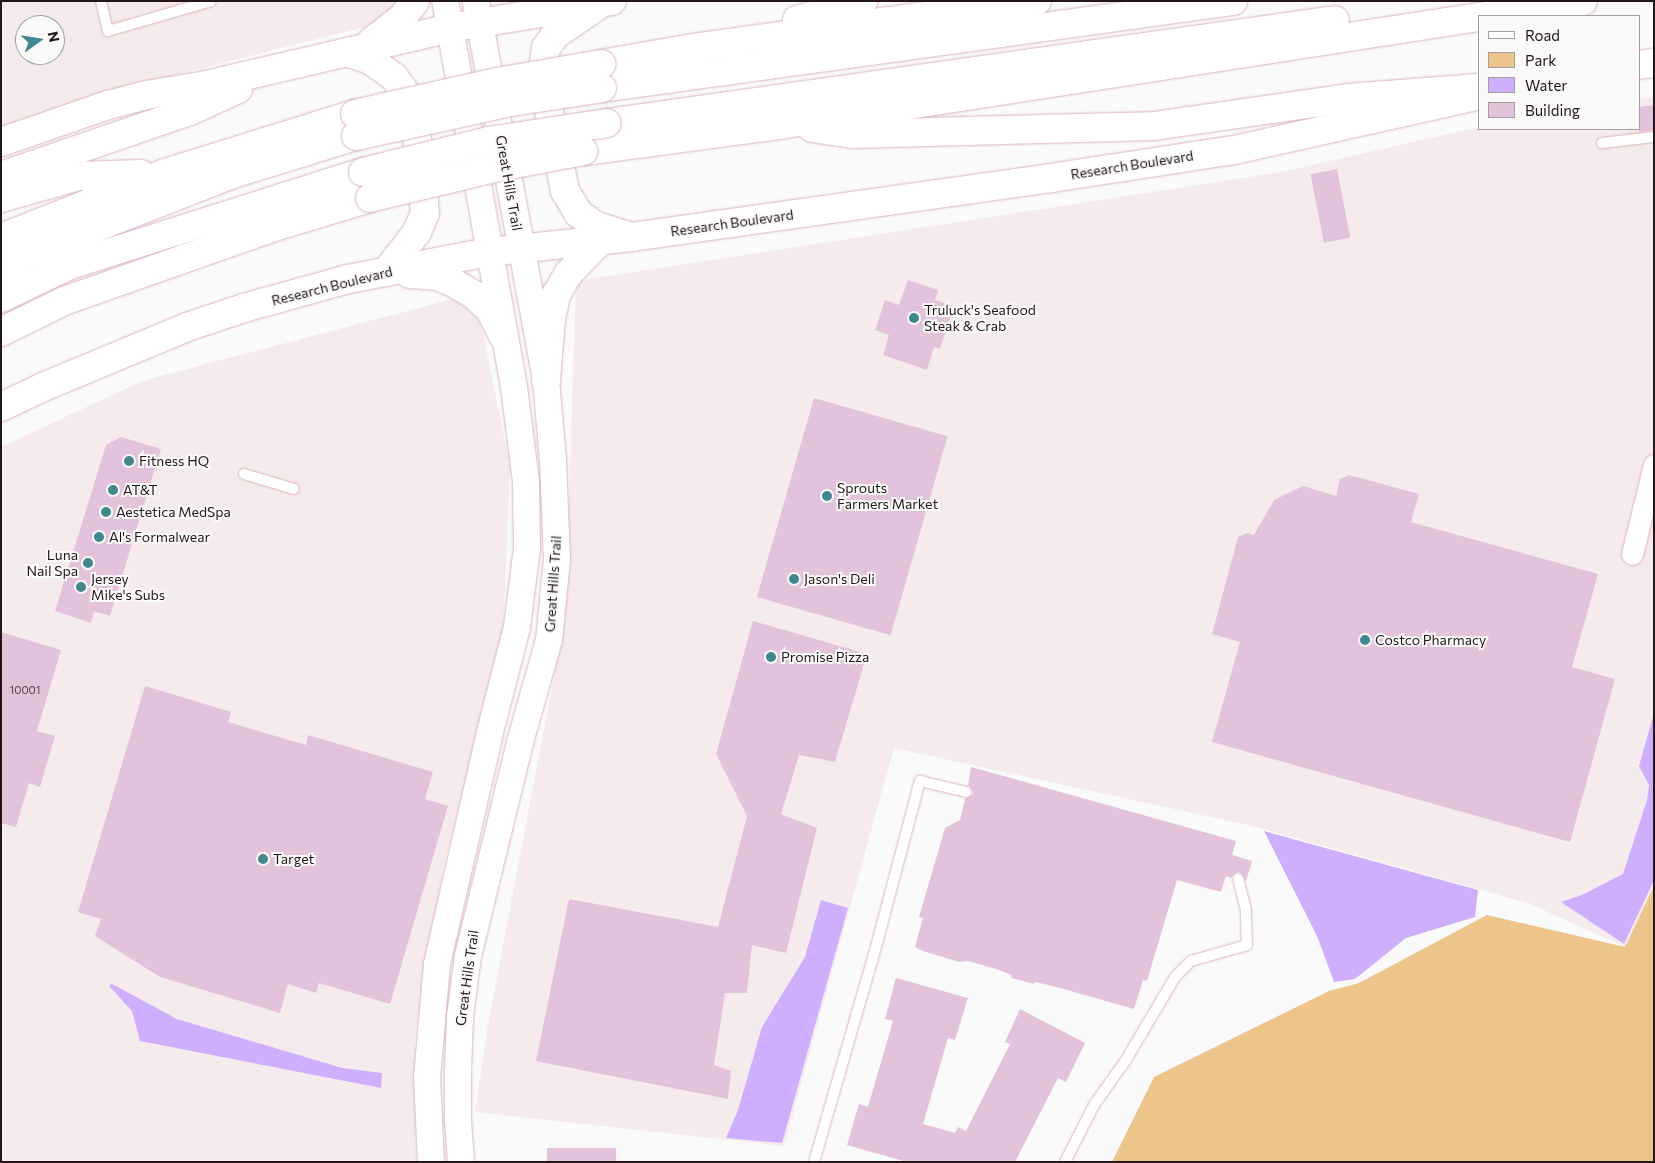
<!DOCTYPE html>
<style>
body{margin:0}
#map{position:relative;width:1655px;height:1163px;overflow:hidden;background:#fafafa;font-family:Commissioner,sans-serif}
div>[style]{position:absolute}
.built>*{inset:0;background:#f6ebec}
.green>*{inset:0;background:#edc58b}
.water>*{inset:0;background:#ceaffe}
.building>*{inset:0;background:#e3c3db;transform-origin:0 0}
.roads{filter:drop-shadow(0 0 1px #ddb4ba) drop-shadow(0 0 1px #ddb4ba)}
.service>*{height:10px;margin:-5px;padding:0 5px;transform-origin:5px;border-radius:5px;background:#fff}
.minor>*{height:21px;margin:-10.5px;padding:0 10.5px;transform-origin:10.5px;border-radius:10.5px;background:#fff}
.tertiary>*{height:26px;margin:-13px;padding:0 13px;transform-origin:13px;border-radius:13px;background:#fff}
.secondary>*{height:28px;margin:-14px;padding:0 14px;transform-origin:14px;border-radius:14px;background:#fff}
.motorway>*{height:28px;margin:-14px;padding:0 14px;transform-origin:14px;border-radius:14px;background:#fff}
.bridges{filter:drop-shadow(0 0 1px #ddb4ba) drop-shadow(0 0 1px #ddb4ba)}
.motorway-bridge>*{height:28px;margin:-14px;padding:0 14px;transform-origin:14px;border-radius:14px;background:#fff}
.dots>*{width:14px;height:14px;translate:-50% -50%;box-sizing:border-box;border:2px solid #fafafa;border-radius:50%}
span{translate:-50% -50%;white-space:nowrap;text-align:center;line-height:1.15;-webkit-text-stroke:4px #fafafa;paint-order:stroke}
.number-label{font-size:11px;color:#544049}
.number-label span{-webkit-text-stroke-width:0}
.street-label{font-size:14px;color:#241518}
.poi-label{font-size:14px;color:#241518}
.left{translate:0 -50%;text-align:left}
.right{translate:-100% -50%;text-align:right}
.frame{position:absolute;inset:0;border:2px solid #241518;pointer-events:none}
.legend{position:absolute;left:1478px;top:15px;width:162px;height:115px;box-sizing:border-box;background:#fafafa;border:1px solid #a49ea0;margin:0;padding:6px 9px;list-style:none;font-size:15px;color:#241518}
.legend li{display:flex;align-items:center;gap:10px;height:25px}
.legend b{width:25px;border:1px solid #a49ea0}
.north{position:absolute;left:15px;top:15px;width:50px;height:50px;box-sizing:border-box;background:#fafafa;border:1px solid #a49ea0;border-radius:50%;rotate:77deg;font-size:14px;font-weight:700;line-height:20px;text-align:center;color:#241518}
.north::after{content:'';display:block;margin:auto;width:18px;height:22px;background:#40888d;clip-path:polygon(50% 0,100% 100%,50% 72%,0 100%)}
</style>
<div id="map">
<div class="built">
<div style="clip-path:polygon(evenodd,1px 1px,423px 1px,425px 12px,102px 93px,1px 131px,1px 1px,25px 25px,55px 25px,55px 55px,25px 55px,25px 25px)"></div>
<div style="clip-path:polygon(1654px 97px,1654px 886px,1625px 947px,1528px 903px,1252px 826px,894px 748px,784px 1146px,475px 1112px,488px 1025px,565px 618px,576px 281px,1281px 172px,1479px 127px,1639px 129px,1639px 99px)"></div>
<div style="clip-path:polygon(475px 293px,510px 467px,503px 634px,443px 869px,415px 1036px,416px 1162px,1px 1162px,1px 447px,142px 381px)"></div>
</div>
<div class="green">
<div style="clip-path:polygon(1654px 886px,1654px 1162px,1112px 1162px,1154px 1077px,1329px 991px,1359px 983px,1487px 915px,1625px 947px)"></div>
</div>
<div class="water">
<div style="clip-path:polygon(1654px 713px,1654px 880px,1624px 944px,1561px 902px,1582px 895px,1623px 874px,1647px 800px,1649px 785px,1639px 766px)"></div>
<div style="clip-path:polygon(1264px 831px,1478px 890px,1475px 917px,1406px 938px,1355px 979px,1334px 982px,1317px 936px)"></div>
<div style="clip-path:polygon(821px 900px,848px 908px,782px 1143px,726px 1138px,738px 1110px,762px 1027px,805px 957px)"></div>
<div style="clip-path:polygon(112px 984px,177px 1019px,342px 1068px,382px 1073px,381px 1088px,140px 1041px,132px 1011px,109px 986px)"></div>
</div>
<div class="building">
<div style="clip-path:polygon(1654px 105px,1654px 130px,1639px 132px,1639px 107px)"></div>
<div style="left:1337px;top:169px;width:70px;height:27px;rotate:79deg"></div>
<div style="clip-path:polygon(908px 280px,938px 290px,935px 300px,954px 306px,940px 349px,934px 347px,927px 370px,883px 355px,889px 335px,875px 330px,885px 300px,899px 305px)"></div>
<div style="left:814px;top:398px;width:139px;height:207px;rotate:16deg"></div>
<div style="clip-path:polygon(121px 437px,161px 449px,110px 616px,94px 611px,91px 623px,55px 611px,106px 445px)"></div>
<div style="clip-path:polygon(1349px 475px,1419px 494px,1411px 522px,1598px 574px,1572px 667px,1615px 679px,1570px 842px,1212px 742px,1240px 642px,1212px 634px,1238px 537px,1247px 533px,1254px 535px,1274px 500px,1303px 486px,1336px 496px,1340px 479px)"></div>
<div style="clip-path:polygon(753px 621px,867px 654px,835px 762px,799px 755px,781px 814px,817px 828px,786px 953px,752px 945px,747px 993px,725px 993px,714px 1065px,731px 1071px,728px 1099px,536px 1061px,569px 899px,718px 927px,747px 816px,716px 754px)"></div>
<div style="clip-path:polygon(1px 632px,61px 650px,37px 731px,55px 736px,40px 787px,29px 783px,16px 827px,1px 823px)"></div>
<div style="clip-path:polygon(145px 686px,231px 712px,228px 722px,306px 745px,308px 735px,433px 772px,425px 799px,448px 806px,390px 1004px,319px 983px,316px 993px,288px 984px,280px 1013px,160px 977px,95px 936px,101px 919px,78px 912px)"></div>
<div style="clip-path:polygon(971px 767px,1236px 841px,1232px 855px,1252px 861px,1246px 881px,1239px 872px,1234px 874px,1231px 878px,1226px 876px,1221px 892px,1177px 880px,1147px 981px,1143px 980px,1134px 1009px,1053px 986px,1035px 982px,1034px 984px,1011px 978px,1012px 975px,996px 969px,968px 961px,959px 962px,923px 951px,915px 947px,923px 918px,919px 917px,945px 828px,960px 820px,965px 799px,973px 794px,972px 790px,968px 785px)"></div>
<div style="clip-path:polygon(896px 978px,968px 998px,955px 1040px,948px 1038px,923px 1124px,955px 1133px,958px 1127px,966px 1131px,1010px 1044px,1005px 1042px,1020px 1009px,1085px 1043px,1066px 1082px,1058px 1078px,1015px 1162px,907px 1162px,847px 1145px,859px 1104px,868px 1107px,893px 1021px,885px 1019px)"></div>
<div style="left:616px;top:1148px;width:14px;height:69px;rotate:90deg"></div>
</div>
<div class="roads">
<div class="service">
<div style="left:101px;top:1px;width:31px;rotate:77deg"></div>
<div style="left:108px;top:31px;width:107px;rotate:-16.2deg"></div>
<div style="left:1602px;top:143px;width:52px;rotate:-6.6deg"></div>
<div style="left:244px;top:474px;width:52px;rotate:16.7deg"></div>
<div style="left:814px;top:1162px;width:224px;rotate:-73.9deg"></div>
<div style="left:876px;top:947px;width:172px;rotate:-75.2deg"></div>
<div style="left:920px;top:781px;width:47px;rotate:13.4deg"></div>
<div style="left:1065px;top:1162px;width:64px;rotate:-63deg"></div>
<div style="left:1094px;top:1105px;width:55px;rotate:-54.6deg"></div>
<div style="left:1126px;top:1060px;width:96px;rotate:-59.4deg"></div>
<div style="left:1175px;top:977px;width:23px;rotate:-45deg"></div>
<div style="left:1191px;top:961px;width:58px;rotate:-15.9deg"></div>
<div style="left:1247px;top:945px;width:35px;rotate:-92deg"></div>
<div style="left:1246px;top:910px;width:32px;rotate:-104deg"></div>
</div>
<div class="minor">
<div style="left:1632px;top:554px;width:92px;rotate:-76.1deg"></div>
</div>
<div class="tertiary">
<div style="left:431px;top:1162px;width:84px;rotate:-92.7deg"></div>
<div style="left:427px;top:1078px;width:114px;rotate:-85deg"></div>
<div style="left:437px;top:964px;width:238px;rotate:-77.1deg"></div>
<div style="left:490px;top:732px;width:108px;rotate:-75.6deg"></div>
<div style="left:517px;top:627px;width:80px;rotate:-82.8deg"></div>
<div style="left:527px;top:548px;width:66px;rotate:-90.9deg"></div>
<div style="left:526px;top:482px;width:96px;rotate:-97.2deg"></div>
<div style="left:514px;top:387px;width:392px;rotate:-100.1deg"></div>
<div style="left:461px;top:1162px;width:42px;rotate:-94.1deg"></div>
<div style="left:458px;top:1120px;width:49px;rotate:-90deg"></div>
<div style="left:458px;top:1071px;width:55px;rotate:-87.9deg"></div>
<div style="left:460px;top:1016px;width:61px;rotate:-82.4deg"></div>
<div style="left:468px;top:956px;width:220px;rotate:-76.3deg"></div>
<div style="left:520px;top:742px;width:106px;rotate:-74.1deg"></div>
<div style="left:549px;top:640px;width:80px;rotate:-84.3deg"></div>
<div style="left:557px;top:560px;width:100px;rotate:-92.3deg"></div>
<div style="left:553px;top:460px;width:80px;rotate:-95deg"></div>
<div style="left:546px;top:380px;width:385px;rotate:-100.5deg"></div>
</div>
<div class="secondary">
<div style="left:596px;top:7px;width:50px;rotate:145.7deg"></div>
<div style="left:555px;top:35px;width:16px;rotate:125deg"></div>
<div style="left:546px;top:48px;width:28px;rotate:98deg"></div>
<div style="left:542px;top:76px;width:117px;rotate:78.7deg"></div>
<div style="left:565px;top:191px;width:26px;rotate:59deg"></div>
<div style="left:578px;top:213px;width:22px;rotate:36deg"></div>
<div style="left:596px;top:226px;width:31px;rotate:17deg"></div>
<div style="left:371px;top:42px;width:41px;rotate:-38deg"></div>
<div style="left:403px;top:17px;width:20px;rotate:-53deg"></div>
<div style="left:346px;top:52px;width:25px;rotate:18deg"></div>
<div style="left:370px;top:60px;width:29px;rotate:35deg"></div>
<div style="left:394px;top:77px;width:26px;rotate:54deg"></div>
<div style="left:409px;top:98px;width:53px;rotate:79.1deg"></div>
<div style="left:419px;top:150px;width:63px;rotate:84.6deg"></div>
<div style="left:425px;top:213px;width:21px;rotate:113deg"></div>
<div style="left:417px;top:232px;width:51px;rotate:127.8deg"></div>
<div style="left:1639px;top:65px;width:15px;rotate:-8deg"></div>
<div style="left:1px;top:142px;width:113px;rotate:-19.1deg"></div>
<div style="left:108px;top:105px;width:40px;rotate:-14.4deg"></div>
<div style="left:147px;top:95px;width:60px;rotate:-9.6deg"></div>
<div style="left:206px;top:85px;width:251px;rotate:-13.1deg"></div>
<div style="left:450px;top:28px;width:164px;rotate:-9.5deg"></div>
<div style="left:1px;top:176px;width:200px;rotate:-19deg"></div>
<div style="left:190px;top:111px;width:53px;rotate:-24.6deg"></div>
<div style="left:410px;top:274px;width:27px;rotate:4deg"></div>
<div style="left:437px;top:276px;width:18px;rotate:22deg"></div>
<div style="left:454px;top:283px;width:23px;rotate:31deg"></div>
<div style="left:474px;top:295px;width:22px;rotate:43deg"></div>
<div style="left:490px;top:310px;width:30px;rotate:63deg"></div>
<div style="left:546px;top:380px;width:61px;rotate:-85.3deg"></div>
<div style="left:551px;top:319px;width:25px;rotate:-78deg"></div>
<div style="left:556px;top:295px;width:24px;rotate:-60deg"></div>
<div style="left:568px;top:274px;width:46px;rotate:-45.9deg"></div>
<div style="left:1px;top:407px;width:47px;rotate:-25.5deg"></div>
<div style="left:43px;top:387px;width:156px;rotate:-22.6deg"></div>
<div style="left:187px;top:327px;width:60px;rotate:-18.4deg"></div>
<div style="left:244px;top:308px;width:108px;rotate:-15.6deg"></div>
<div style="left:348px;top:279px;width:143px;rotate:-10.9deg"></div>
<div style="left:488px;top:252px;width:145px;rotate:-5.9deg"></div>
<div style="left:632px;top:237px;width:423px;rotate:-8deg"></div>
<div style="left:1051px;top:178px;width:185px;rotate:-8.7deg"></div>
<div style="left:1234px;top:150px;width:244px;rotate:-12.6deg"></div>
</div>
<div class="motorway">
<div style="left:1485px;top:16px;width:99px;rotate:-8.7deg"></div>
<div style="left:797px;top:20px;width:69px;rotate:-16.1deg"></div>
<div style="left:601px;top:64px;width:99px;rotate:-9.8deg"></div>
<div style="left:699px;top:47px;width:341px;rotate:-7.8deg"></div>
<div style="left:602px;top:88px;width:637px;rotate:-7.85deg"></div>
<div style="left:607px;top:123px;width:735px;rotate:-8.05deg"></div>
<div style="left:812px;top:128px;width:41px;rotate:8.3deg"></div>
<div style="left:853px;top:134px;width:301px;rotate:-1.5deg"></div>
<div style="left:1154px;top:126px;width:196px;rotate:-8.2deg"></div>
<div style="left:1348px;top:98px;width:131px;rotate:-4.4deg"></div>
<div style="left:584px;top:151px;width:204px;rotate:-7.6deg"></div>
<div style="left:786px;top:124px;width:701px;rotate:-8.78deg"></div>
<div style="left:1px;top:198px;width:81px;rotate:-15.8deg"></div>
<div style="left:79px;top:176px;width:62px;rotate:-1.8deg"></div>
<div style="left:1px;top:238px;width:176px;rotate:-21.6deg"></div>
<div style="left:165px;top:173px;width:199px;rotate:-17.3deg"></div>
<div style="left:1px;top:268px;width:34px;rotate:-27deg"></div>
<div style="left:31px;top:253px;width:214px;rotate:-21.4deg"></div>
<div style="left:230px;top:175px;width:132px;rotate:-17.2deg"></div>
<div style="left:1px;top:298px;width:76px;rotate:-25.6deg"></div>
<div style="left:70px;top:265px;width:307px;rotate:-17.6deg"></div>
<div style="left:1px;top:332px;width:70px;rotate:-26.2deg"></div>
<div style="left:64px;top:301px;width:223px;rotate:-19.4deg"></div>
<div style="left:274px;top:227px;width:100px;rotate:-16.8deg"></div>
</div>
</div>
<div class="bridges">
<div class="motorway-bridge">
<div style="left:355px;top:114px;width:146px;rotate:-12.7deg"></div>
<div style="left:497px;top:82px;width:106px;rotate:-9.8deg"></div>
<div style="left:356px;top:136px;width:159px;rotate:-12.4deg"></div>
<div style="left:511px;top:102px;width:92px;rotate:-8.7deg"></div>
<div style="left:363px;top:172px;width:129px;rotate:-13.9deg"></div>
<div style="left:488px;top:141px;width:120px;rotate:-8.6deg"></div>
<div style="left:370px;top:198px;width:133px;rotate:-13.5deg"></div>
<div style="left:499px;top:167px;width:86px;rotate:-10.7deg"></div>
</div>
</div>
<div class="dots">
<div style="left:914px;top:318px;background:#40888d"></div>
<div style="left:129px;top:461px;background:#40888d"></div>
<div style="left:113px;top:490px;background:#40888d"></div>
<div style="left:827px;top:496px;background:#40888d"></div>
<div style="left:106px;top:512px;background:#40888d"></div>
<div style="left:99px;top:537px;background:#40888d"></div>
<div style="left:88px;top:563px;background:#40888d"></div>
<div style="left:794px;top:579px;background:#40888d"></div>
<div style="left:81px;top:587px;background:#40888d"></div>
<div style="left:1365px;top:640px;background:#40888d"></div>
<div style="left:771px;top:657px;background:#40888d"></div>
<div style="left:263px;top:859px;background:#40888d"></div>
</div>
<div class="number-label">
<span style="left:25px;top:690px">10001</span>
</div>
<div class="street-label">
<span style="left:1132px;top:165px;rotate:-9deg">Research Boulevard</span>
<span style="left:509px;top:183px;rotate:80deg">Great Hills Trail</span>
<span style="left:732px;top:223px;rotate:-8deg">Research Boulevard</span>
<span style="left:332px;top:286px;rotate:-14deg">Research Boulevard</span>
<span style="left:553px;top:584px;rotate:-86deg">Great Hills Trail</span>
<span style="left:467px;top:978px;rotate:-82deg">Great Hills Trail</span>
</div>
<div class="poi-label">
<span class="left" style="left:924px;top:318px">Truluck's Seafood<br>Steak &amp; Crab</span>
<span class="left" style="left:139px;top:461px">Fitness HQ</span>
<span class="left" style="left:837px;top:496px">Sprouts<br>Farmers Market</span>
<span class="left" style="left:123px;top:490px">AT&amp;T</span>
<span class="left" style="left:116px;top:512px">Aestetica MedSpa</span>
<span class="left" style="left:109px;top:537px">Al's Formalwear</span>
<span class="right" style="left:78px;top:563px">Luna<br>Nail Spa</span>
<span class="left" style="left:91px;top:587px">Jersey<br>Mike's Subs</span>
<span class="left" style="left:804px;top:579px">Jason's Deli</span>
<span class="left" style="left:1375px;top:640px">Costco Pharmacy</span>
<span class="left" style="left:781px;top:657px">Promise Pizza</span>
<span class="left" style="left:273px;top:859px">Target</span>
</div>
<div class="frame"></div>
<ul class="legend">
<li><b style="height:6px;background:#fff"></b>Road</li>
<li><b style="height:14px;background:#edc58b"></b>Park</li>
<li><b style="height:14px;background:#ceaffe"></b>Water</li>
<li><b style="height:14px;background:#e3c3db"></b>Building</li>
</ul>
<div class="north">N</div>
</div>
